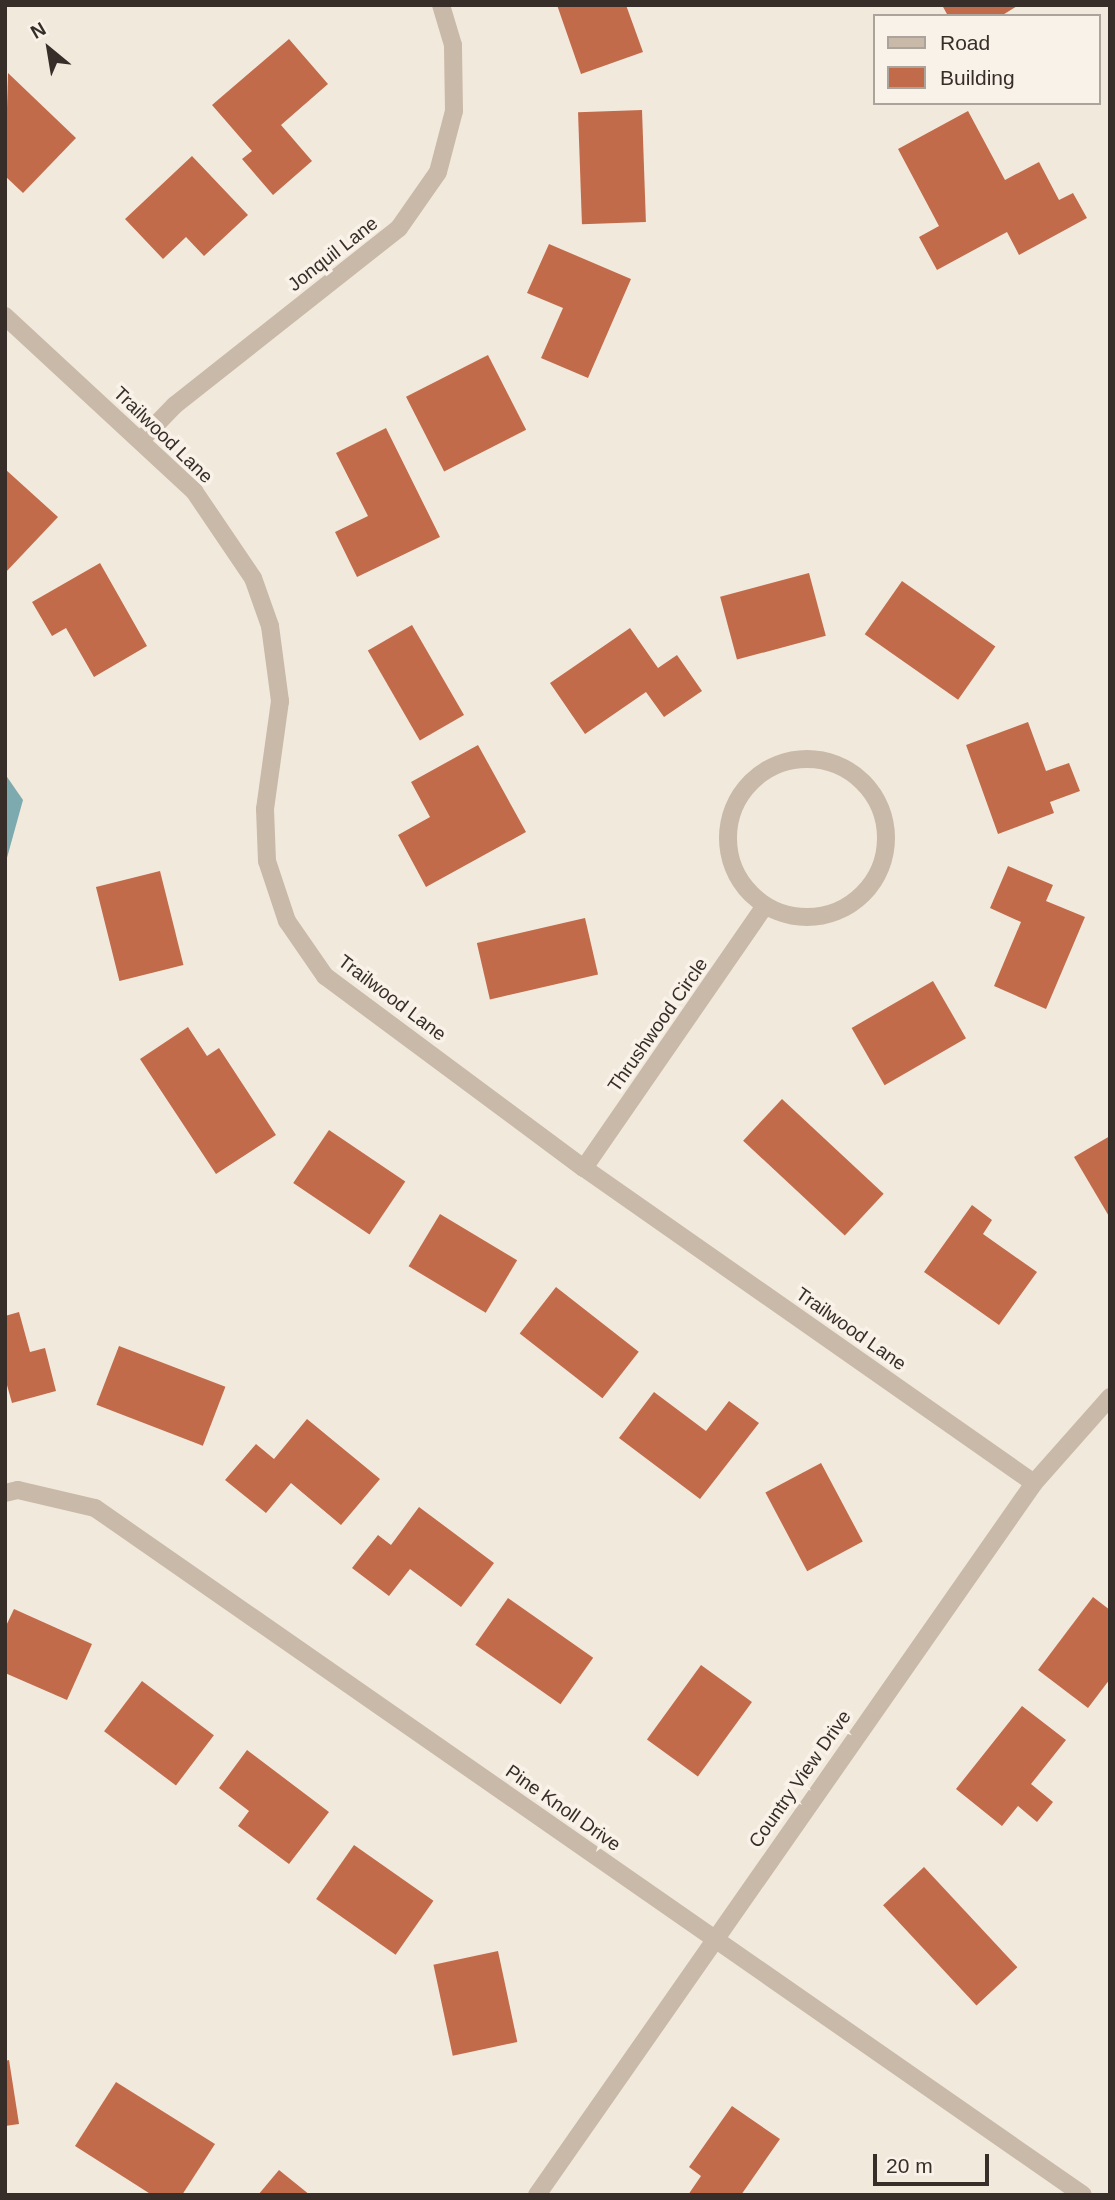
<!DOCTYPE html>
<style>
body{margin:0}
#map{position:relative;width:1115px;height:2200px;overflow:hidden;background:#f2e9dd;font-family:Arial,sans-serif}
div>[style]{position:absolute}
.water>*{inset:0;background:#7daaae}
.building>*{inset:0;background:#c26b4a;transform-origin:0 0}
.minor>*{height:18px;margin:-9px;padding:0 9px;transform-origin:9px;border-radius:9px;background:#c9b9a9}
.minor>.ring{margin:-9px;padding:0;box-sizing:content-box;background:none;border:18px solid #c9b9a9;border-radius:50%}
span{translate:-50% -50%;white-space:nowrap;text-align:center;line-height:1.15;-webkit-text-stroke:7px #f9f2e9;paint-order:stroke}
.street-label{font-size:19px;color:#372e29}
.frame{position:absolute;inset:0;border:7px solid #372e29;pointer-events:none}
.legend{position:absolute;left:873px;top:14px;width:228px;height:91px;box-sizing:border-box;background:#f9f2e9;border:2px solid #aba49c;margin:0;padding:9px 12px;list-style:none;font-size:21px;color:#372e29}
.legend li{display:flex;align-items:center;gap:14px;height:35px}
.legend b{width:35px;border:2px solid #aba49c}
.north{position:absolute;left:14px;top:14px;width:70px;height:70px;-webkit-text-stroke:5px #f9f2e9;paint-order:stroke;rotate:330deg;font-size:19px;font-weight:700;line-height:28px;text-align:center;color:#372e29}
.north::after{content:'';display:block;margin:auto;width:24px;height:32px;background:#372e29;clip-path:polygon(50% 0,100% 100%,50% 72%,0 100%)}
.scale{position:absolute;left:873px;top:2154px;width:116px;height:32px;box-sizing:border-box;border:4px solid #372e29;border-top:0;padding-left:9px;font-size:21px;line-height:24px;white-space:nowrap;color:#372e29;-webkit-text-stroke:5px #f9f2e9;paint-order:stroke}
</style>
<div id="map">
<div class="water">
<div style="clip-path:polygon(5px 774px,23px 800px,5px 865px)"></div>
</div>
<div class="building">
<div style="clip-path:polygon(557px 5px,626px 5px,643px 52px,581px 74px)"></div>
<div style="clip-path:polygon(942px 5px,1019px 5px,1001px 16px,948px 16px)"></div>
<div style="clip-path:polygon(289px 39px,328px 84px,281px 125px,312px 161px,273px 195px,242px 159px,252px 151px,212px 105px)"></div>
<div style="clip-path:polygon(8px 73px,76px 138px,23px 193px,5px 176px)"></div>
<div style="left:642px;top:110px;width:112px;height:64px;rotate:88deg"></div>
<div style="clip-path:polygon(968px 111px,1005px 180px,1039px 162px,1059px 200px,1073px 193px,1087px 218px,1019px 255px,1007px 232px,937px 270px,919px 237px,939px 226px,898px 149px)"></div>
<div style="clip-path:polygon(192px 156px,248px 215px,204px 256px,186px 237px,163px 259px,125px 219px)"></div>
<div style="clip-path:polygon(549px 244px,631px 279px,588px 378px,541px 358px,563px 308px,527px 293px)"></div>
<div style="left:488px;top:355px;width:84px;height:92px;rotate:63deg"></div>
<div style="clip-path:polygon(386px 428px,440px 537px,357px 577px,335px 532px,368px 516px,336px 453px)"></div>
<div style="clip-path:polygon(5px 469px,58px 517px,5px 573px)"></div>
<div style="clip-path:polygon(100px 563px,147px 646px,94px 677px,66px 628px,52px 636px,32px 602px)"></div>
<div style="left:809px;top:573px;width:65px;height:92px;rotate:75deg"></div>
<div style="left:902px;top:581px;width:114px;height:65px;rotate:35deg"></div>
<div style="left:412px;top:625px;width:104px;height:51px;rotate:60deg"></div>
<div style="clip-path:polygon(630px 628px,658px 668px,677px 655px,702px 691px,664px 717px,646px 692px,585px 734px,550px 683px)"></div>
<div style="clip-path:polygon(1028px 722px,1046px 771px,1069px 763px,1080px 791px,1050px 802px,1054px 813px,998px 834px,966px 745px)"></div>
<div style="clip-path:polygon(478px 745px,526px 832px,426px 887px,398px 835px,430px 817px,411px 782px)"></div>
<div style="clip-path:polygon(1008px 866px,1053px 885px,1046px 901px,1085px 917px,1046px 1009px,994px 986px,1021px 922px,990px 908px)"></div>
<div style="left:160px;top:871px;width:97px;height:66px;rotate:76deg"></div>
<div style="left:585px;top:918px;width:58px;height:111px;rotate:77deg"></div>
<div style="left:933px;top:981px;width:66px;height:94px;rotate:60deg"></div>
<div style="clip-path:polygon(188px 1027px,207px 1056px,219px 1048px,276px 1135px,216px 1174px,140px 1059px)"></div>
<div style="left:782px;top:1099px;width:139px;height:57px;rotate:43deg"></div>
<div style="left:329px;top:1130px;width:92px;height:64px;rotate:34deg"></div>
<div style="clip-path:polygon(1110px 1136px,1110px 1218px,1074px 1157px)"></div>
<div style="clip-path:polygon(972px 1205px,992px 1220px,983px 1234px,1037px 1272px,999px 1325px,924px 1272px)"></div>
<div style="left:440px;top:1214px;width:90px;height:61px;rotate:31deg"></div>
<div style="left:556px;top:1287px;width:105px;height:59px;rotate:38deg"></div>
<div style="clip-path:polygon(19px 1312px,30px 1352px,45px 1348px,56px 1391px,12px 1403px,5px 1378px,5px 1316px)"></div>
<div style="left:119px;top:1346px;width:114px;height:63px;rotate:21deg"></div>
<div style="clip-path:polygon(654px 1392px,706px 1431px,729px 1401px,759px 1423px,700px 1499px,619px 1438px)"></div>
<div style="clip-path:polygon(307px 1419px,380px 1479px,341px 1525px,291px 1483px,266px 1513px,225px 1480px,256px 1444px,274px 1459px)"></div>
<div style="left:821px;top:1463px;width:89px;height:63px;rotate:62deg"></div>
<div style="clip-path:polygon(419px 1507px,494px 1563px,461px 1607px,410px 1569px,389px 1596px,352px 1568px,378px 1535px,391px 1545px)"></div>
<div style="clip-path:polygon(1093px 1597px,1110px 1610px,1110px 1679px,1088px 1708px,1038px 1670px)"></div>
<div style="left:508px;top:1598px;width:104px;height:57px;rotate:35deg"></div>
<div style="clip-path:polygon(14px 1609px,92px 1644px,67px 1700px,5px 1673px,5px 1628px)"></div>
<div style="left:701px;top:1665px;width:63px;height:92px;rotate:36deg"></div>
<div style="left:142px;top:1681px;width:90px;height:63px;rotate:37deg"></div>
<div style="clip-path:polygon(1022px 1706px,1066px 1740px,1031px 1784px,1053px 1802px,1037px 1822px,1018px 1806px,1002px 1826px,956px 1789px)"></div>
<div style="clip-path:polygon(247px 1750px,329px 1812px,289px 1864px,238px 1826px,249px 1811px,219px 1788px)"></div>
<div style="left:354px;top:1845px;width:97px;height:66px;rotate:35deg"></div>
<div style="left:924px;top:1867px;width:137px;height:56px;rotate:47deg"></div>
<div style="left:498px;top:1951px;width:93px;height:66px;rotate:78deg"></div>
<div style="clip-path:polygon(9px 2060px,19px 2124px,5px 2126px,5px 2061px)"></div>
<div style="clip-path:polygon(116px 2082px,215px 2144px,182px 2195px,152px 2195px,75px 2146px)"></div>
<div style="clip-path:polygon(732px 2106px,780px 2139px,741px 2195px,688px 2195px,701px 2176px,689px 2167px)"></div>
<div style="clip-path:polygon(279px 2170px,310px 2195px,258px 2195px)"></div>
</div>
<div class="minor">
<div style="left:5px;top:316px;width:258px;rotate:42.8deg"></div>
<div style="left:194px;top:491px;width:105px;rotate:55.9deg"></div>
<div style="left:253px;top:578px;width:51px;rotate:70.5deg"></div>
<div style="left:270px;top:626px;width:76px;rotate:82.4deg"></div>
<div style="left:280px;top:701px;width:109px;rotate:97.9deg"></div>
<div style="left:265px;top:809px;width:52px;rotate:87.8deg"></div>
<div style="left:267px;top:861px;width:63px;rotate:71.6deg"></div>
<div style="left:287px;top:921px;width:67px;rotate:55.4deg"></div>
<div style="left:325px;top:976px;width:322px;rotate:36.6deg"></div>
<div style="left:584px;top:1168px;width:549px;rotate:34.99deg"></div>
<div style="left:142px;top:439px;width:47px;rotate:-45.9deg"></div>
<div style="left:175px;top:405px;width:285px;rotate:-38.3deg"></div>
<div style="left:399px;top:228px;width:68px;rotate:-55.1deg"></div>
<div style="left:438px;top:172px;width:63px;rotate:-75.3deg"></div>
<div style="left:454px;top:111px;width:66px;rotate:-90.9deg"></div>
<div style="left:453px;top:45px;width:42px;rotate:-106.7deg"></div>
<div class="ring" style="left:728px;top:759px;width:140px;height:140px"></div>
<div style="left:584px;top:1168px;width:318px;rotate:-55.4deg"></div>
<div style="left:5px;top:1493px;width:13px;rotate:-13deg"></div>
<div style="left:18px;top:1490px;width:79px;rotate:13.2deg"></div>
<div style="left:95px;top:1508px;width:1203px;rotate:34.81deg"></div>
<div style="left:537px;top:2195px;width:868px;rotate:-55.08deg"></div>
<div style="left:1034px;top:1483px;width:115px;rotate:-48.5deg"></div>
</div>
<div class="street-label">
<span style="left:333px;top:254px;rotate:-38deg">Jonquil Lane</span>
<span style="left:163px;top:435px;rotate:44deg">Trailwood Lane</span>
<span style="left:392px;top:998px;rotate:37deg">Trailwood Lane</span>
<span style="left:658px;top:1025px;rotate:-55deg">Thrushwood Circle</span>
<span style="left:851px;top:1329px;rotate:35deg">Trailwood Lane</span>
<span style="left:800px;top:1779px;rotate:-55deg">Country View Drive</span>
<span style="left:563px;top:1808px;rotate:35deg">Pine Knoll Drive</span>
</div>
<div class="frame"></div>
<ul class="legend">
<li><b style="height:9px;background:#c9b9a9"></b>Road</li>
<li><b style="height:19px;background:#c26b4a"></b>Building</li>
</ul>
<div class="north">N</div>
<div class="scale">20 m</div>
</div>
